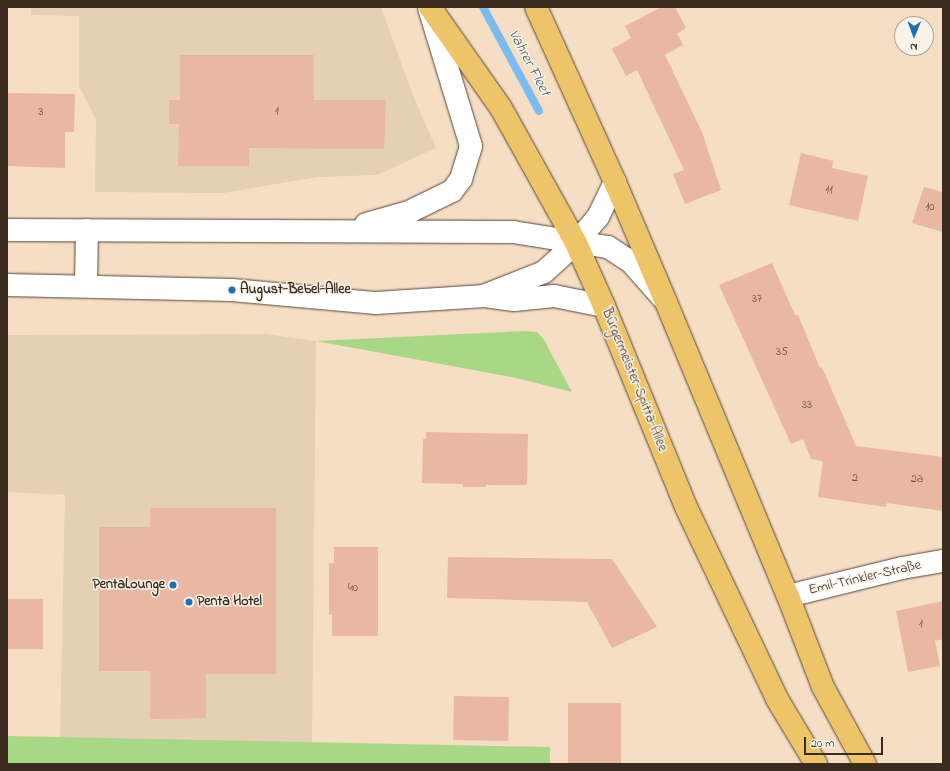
<!DOCTYPE html>
<meta charset="utf-8">
<style>
body{margin:0}
#map{position:relative;width:950px;height:771px;overflow:hidden;background:#f5dec4;font-family:"Indie Flower",sans-serif}
div>[style]{position:absolute}
.built>*{inset:0;background:#e5d0b4}
.green>*{inset:0;background:#a8d785}
.stream>*{height:8px;margin:-4px;padding:0 4px;transform-origin:4px;border-radius:4px;background:#79bcef}
.building>*{inset:0;background:#e9b7a2;transform-origin:0 0}
.roads{filter:drop-shadow(0 0 1px #574537) drop-shadow(0 0 1px #574537)}
.minor>*{height:22px;margin:-11px;padding:0 11px;transform-origin:11px;border-radius:11px;background:#fff}
.major>*{height:22px;margin:-11px;padding:0 11px;transform-origin:11px;border-radius:11px;background:#eec469}
.dots>*{width:11px;height:11px;translate:-50% -50%;box-sizing:border-box;border:2px solid #f7f3e8;border-radius:50%}
span{translate:-50% -50%;white-space:nowrap;text-align:center;line-height:1.15;-webkit-text-stroke:3px #f7f3e8;paint-order:stroke}
.number-label{font-size:12px;color:#664d3f}
.number-label span{-webkit-text-stroke-width:0}
.poi-label{font-size:14px;color:#3b2a1e;font-weight:700}
.left{translate:0 -50%;text-align:left}
.right{translate:-100% -50%;text-align:right}
.street-label{font-size:14px;color:#3b2a1e}
.water-label{font-size:15px;color:#4e565d;font-style:italic}
.frame{position:absolute;inset:0;border:8px solid #3b2a1e;pointer-events:none}
.north{position:absolute;left:894px;top:16px;width:40px;height:40px;box-sizing:border-box;background:#f7f3e8;border:1px solid #aca397;border-radius:50%;rotate:181deg;font-size:11px;font-weight:700;line-height:16px;text-align:center;color:#3b2a1e}
.north::after{content:'';display:block;margin:auto;width:14px;height:18px;background:#1f6fb2;clip-path:polygon(50% 0,100% 100%,50% 72%,0 100%)}
.scale{position:absolute;left:804px;top:737px;width:79px;height:18px;box-sizing:border-box;border:2px solid #3b2a1e;border-top:0;padding-left:5px;font-size:12px;line-height:14px;white-space:nowrap;color:#3b2a1e;-webkit-text-stroke:3px #f7f3e8;paint-order:stroke}
</style>
<div id="map">
<div class="built">
<div style="clip-path:polygon(31px 7px,381px 7px,414px 98px,436px 148px,377px 175px,318px 177px,223px 193px,95px 192px,96px 119px,79px 86px,79px 16px,31px 15px)"></div>
<div style="clip-path:polygon(265px 334px,316px 341px,312px 743px,60px 737px,65px 495px,7px 492px,7px 335px)"></div>
</div>
<div class="green">
<div style="clip-path:polygon(526px 331px,537px 332px,543px 338px,572px 392px,512px 377px,316px 341px)"></div>
<div style="clip-path:polygon(7px 736px,550px 747px,550px 764px,7px 764px)"></div>
</div>
<div class="stream">
<div style="left:483px;top:7px;width:118px;rotate:61.7deg"></div>
</div>
<div class="building">
<div style="clip-path:polygon(662px 7px,675px 7px,686px 28px,677px 34px,683px 45px,665px 55px,702px 132px,721px 190px,685px 204px,673px 174px,684px 170px,637px 70px,626px 76px,612px 49px,631px 38px,625px 26px)"></div>
<div style="clip-path:polygon(180px 55px,314px 55px,314px 100px,386px 100px,384px 149px,249px 148px,249px 166px,178px 166px,179px 124px,169px 124px,169px 100px,180px 100px)"></div>
<div style="clip-path:polygon(7px 93px,75px 94px,74px 132px,65px 132px,65px 168px,7px 166px)"></div>
<div style="clip-path:polygon(801px 153px,833px 161px,832px 168px,868px 176px,858px 221px,789px 205px)"></div>
<div style="clip-path:polygon(924px 187px,943px 192px,943px 232px,912px 223px)"></div>
<div style="clip-path:polygon(772px 263px,795px 315px,798px 315px,820px 368px,822px 367px,856px 446px,943px 457px,943px 511px,887px 503px,886px 507px,818px 497px,823px 461px,811px 459px,803px 439px,791px 444px,719px 285px)"></div>
<div style="clip-path:polygon(426px 432px,528px 434px,527px 485px,486px 485px,486px 487px,463px 487px,463px 484px,422px 483px,423px 439px,426px 439px)"></div>
<div style="clip-path:polygon(150px 508px,276px 508px,276px 674px,206px 674px,206px 718px,150px 719px,150px 671px,99px 671px,99px 527px,150px 527px)"></div>
<div style="clip-path:polygon(334px 547px,378px 547px,378px 636px,332px 636px,332px 615px,329px 615px,329px 563px,334px 563px)"></div>
<div style="clip-path:polygon(448px 557px,612px 559px,657px 627px,612px 648px,587px 602px,447px 598px)"></div>
<div style="left:7px;top:599px;width:36px;height:50px"></div>
<div style="clip-path:polygon(943px 601px,943px 639px,935px 641px,940px 666px,908px 672px,896px 611px)"></div>
<div style="left:454px;top:696px;width:55px;height:44px;rotate:1deg"></div>
<div style="left:568px;top:703px;width:53px;height:61px"></div>
</div>
<div class="roads">
<div class="minor">
<div style="left:366px;top:224px;width:45px;rotate:-15.6deg"></div>
<div style="left:409px;top:212px;width:48px;rotate:-26deg"></div>
<div style="left:452px;top:191px;width:15px;rotate:-53deg"></div>
<div style="left:461px;top:179px;width:34px;rotate:-73deg"></div>
<div style="left:471px;top:146px;width:144px;rotate:-106.9deg"></div>
<div style="left:7px;top:230px;width:506px;rotate:0.23deg"></div>
<div style="left:513px;top:232px;width:96px;rotate:9deg"></div>
<div style="left:608px;top:247px;width:27px;rotate:33deg"></div>
<div style="left:631px;top:262px;width:47px;rotate:48.5deg"></div>
<div style="left:7px;top:285px;width:225px;rotate:1.3deg"></div>
<div style="left:232px;top:290px;width:145px;rotate:5.2deg"></div>
<div style="left:376px;top:303px;width:109px;rotate:-3.7deg"></div>
<div style="left:485px;top:296px;width:29px;rotate:8deg"></div>
<div style="left:514px;top:300px;width:40px;rotate:-5.7deg"></div>
<div style="left:554px;top:296px;width:51px;rotate:11.3deg"></div>
<div style="left:86px;top:285px;width:55px;rotate:-89deg"></div>
<div style="left:486px;top:295px;width:62px;rotate:-21.6deg"></div>
<div style="left:544px;top:272px;width:43px;rotate:-42.2deg"></div>
<div style="left:576px;top:243px;width:34px;rotate:-50deg"></div>
<div style="left:598px;top:217px;width:39px;rotate:-64deg"></div>
<div style="left:788px;top:596px;width:117px;rotate:-13.8deg"></div>
<div style="left:902px;top:568px;width:42px;rotate:-9.7deg"></div>
</div>
<div class="major">
<div style="left:430px;top:7px;width:123px;rotate:54.9deg"></div>
<div style="left:501px;top:108px;width:154px;rotate:60.9deg"></div>
<div style="left:576px;top:243px;width:69px;rotate:66deg"></div>
<div style="left:604px;top:306px;width:217px;rotate:67.8deg"></div>
<div style="left:686px;top:507px;width:212px;rotate:64.6deg"></div>
<div style="left:777px;top:699px;width:76px;rotate:59deg"></div>
<div style="left:536px;top:7px;width:192px;rotate:65.7deg"></div>
<div style="left:615px;top:182px;width:130px;rotate:67deg"></div>
<div style="left:666px;top:302px;width:318px;rotate:67.5deg"></div>
<div style="left:788px;top:596px;width:97px;rotate:69deg"></div>
<div style="left:823px;top:687px;width:88px;rotate:61.4deg"></div>
</div>
</div>
<div class="dots">
<div style="left:232px;top:290px;background:#1f6fb2"></div>
<div style="left:173px;top:585px;background:#1f6fb2"></div>
<div style="left:189px;top:602px;background:#1f6fb2"></div>
</div>
<div class="number-label">
<span style="left:277px;top:112px">1</span>
<span style="left:41px;top:113px">3</span>
<span style="left:829px;top:191px">11</span>
<span style="left:930px;top:208px">10</span>
<span style="left:757px;top:300px">37</span>
<span style="left:782px;top:353px">35</span>
<span style="left:807px;top:406px">33</span>
<span style="left:855px;top:479px">2</span>
<span style="left:917px;top:480px">2a</span>
<span style="left:353px;top:589px">40</span>
<span style="left:921px;top:625px">1</span>
</div>
<div class="poi-label">
<span class="left" style="left:240px;top:290px">August-Bebel-Allee</span>
<span class="right" style="left:165px;top:585px">PentaLounge</span>
<span class="left" style="left:197px;top:602px">Penta Hotel</span>
</div>
<div class="street-label">
<span style="left:634px;top:380px;rotate:68deg">Bürgermeister-Spitta-Allee</span>
<span style="left:865px;top:578px;rotate:-13deg">Emil-Trinkler-Straße</span>
</div>
<div class="water-label">
<span style="left:529px;top:63px;rotate:62deg">Vahrer Fleet</span>
</div>
<div class="frame"></div>
<div class="north">N</div>
<div class="scale">20 m</div>
</div>
